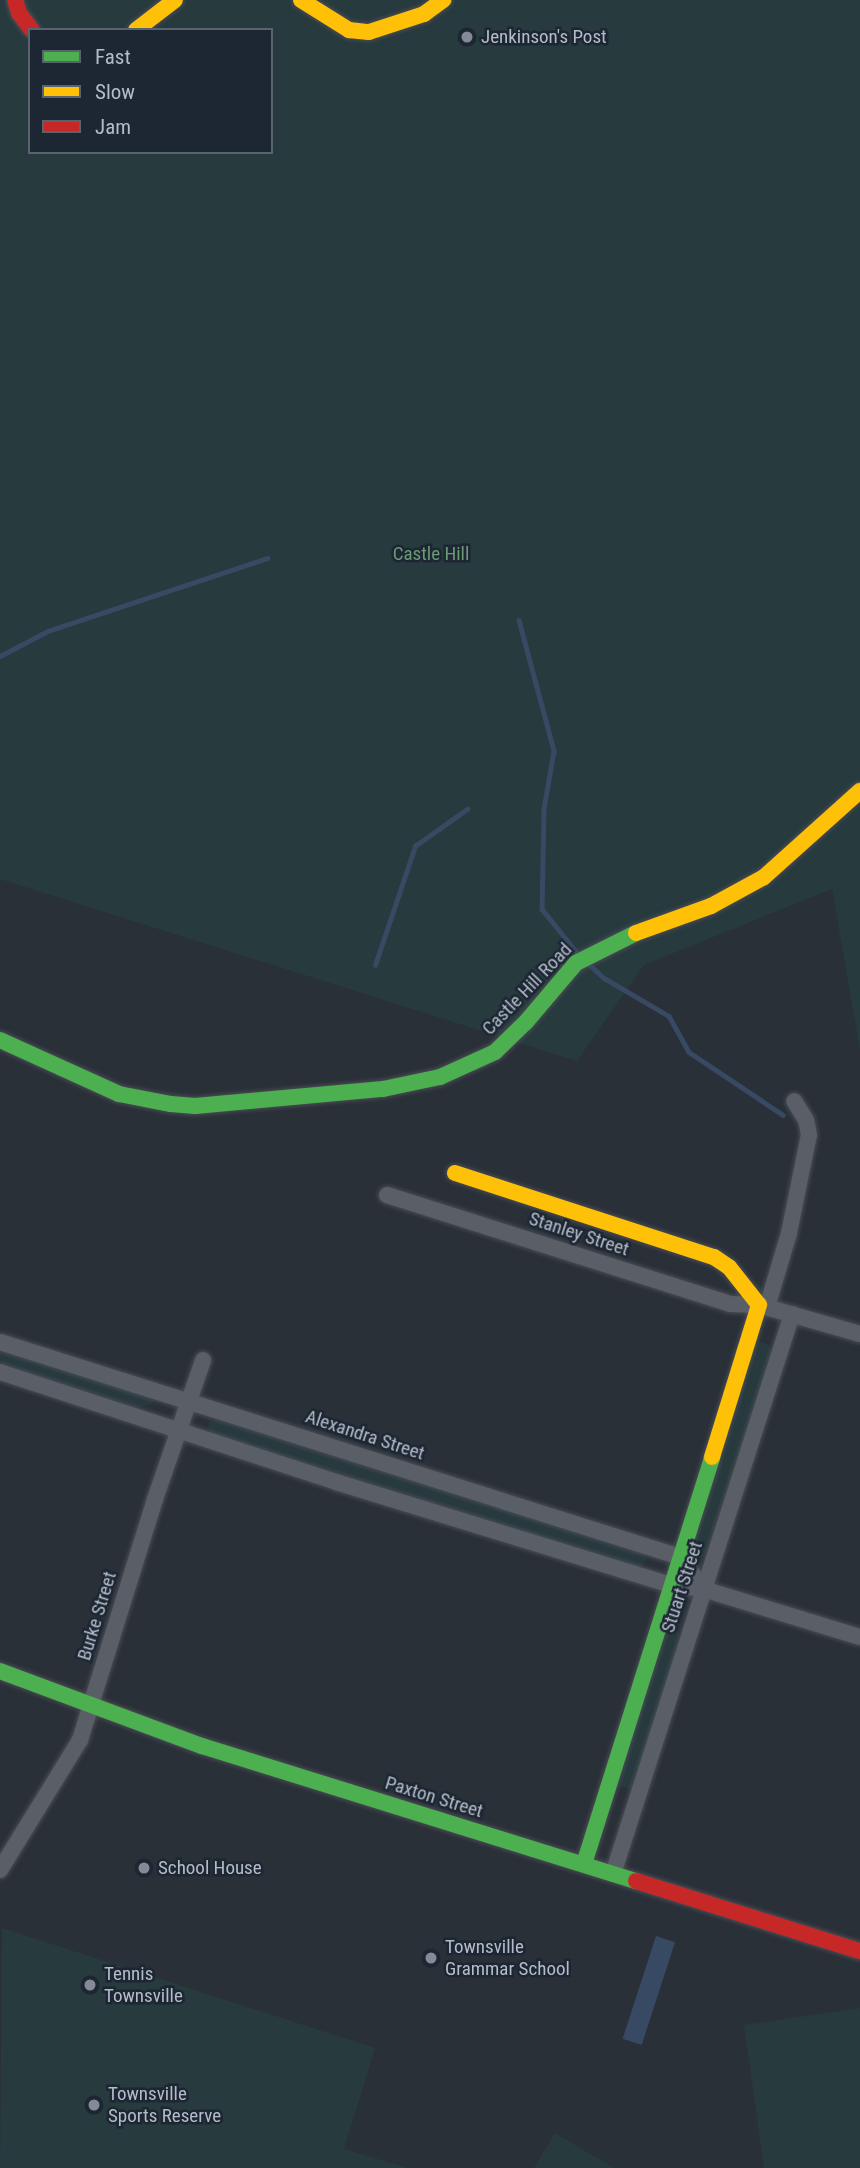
<!DOCTYPE html>
<style>
body{margin:0}
#map{position:relative;width:860px;height:2168px;overflow:hidden;background:#2a3038;font-family:"Roboto Condensed",sans-serif}
div>[style]{position:absolute}
.green>*{inset:0;background:#273a3e}
.water>*{inset:0;background:#384963;transform-origin:0 0}
.stream>*{height:4.5px;margin:-2.25px;padding:0 2.25px;transform-origin:2.25px;border-radius:2.25px;background:#384963}
.roads{filter:drop-shadow(0 0 2px #484c53) drop-shadow(0 0 2px #484c53)}
.street>*{height:16px;margin:-8px;padding:0 8px;transform-origin:8px;border-radius:8px;background:#5a5e66}
.fast>*{height:16px;margin:-8px;padding:0 8px;transform-origin:8px;border-radius:8px;background:#4caf50}
.slow>*{height:16px;margin:-8px;padding:0 8px;transform-origin:8px;border-radius:8px;background:#ffc107}
.jam>*{height:16px;margin:-8px;padding:0 8px;transform-origin:8px;border-radius:8px;background:#c62828}
.dots>*{width:19px;height:19px;translate:-50% -50%;box-sizing:border-box;border:4px solid #1d2633;border-radius:50%}
span{translate:-50% -50%;white-space:nowrap;text-align:center;line-height:1.15;-webkit-text-stroke:5px #1d2633;paint-order:stroke}
.poi-label{font-size:19px;color:#b4bcc9}
.left{translate:0 -50%;text-align:left}
.park-label{font-size:19px;color:#6b9a76}
.street-label{font-size:19px;color:#b4bcc9}
.legend{position:absolute;left:28px;top:28px;width:245px;height:126px;box-sizing:border-box;background:#1d2633;border:2px solid #59626f;margin:0;padding:9px 12px;list-style:none;font-size:21px;color:#b4bcc9}
.legend li{display:flex;align-items:center;gap:14px;height:35px}
.legend b{width:35px;border:2px solid #59626f}
</style>
<div id="map">
<div class="green">
<div style="clip-path:polygon(evenodd,0 0,860px 0,860px 1050px,832px 889px,644px 965px,577px 1061px,0 879px,0 0,30px 30px,271px 30px,271px 152px,30px 152px,30px 30px)"></div>
<div style="clip-path:polygon(759px 1342px,768px 1344px,772px 1351px,708px 1555px,697px 1559px,690px 1552px,753px 1345px)"></div>
<div style="clip-path:polygon(0 1348px,153px 1398px,153px 1401px,149px 1405px,135px 1407px,0 1364px)"></div>
<div style="clip-path:polygon(223px 1419px,648px 1552px,642px 1569px,209px 1432px,209px 1422px)"></div>
<div style="clip-path:polygon(675px 1628px,681px 1636px,633px 1790px,616px 1785px,665px 1630px)"></div>
<div style="clip-path:polygon(2px 1928px,375px 2048px,344px 2149px,408px 2168px,0 2168px)"></div>
<div style="clip-path:polygon(860px 2008px,860px 2168px,764px 2168px,744px 2025px)"></div>
<div style="clip-path:polygon(555px 2133px,614px 2168px,534px 2168px)"></div>
</div>
<div class="water">
<div style="left:656px;top:1936px;width:20px;height:108px;rotate:18deg"></div>
</div>
<div class="stream">
<div style="left:519px;top:620px;width:136px;rotate:75deg"></div>
<div style="left:554px;top:751px;width:59px;rotate:99.8deg"></div>
<div style="left:544px;top:809px;width:100px;rotate:91.1deg"></div>
<div style="left:542px;top:909px;width:58px;rotate:51.3deg"></div>
<div style="left:0;top:656px;width:54px;rotate:-27.5deg"></div>
<div style="left:48px;top:631px;width:231px;rotate:-18.4deg"></div>
<div style="left:375px;top:965px;width:126px;rotate:-71.4deg"></div>
<div style="left:415px;top:846px;width:64px;rotate:-35.4deg"></div>
<div style="left:590px;top:965px;width:19px;rotate:43deg"></div>
<div style="left:604px;top:978px;width:75px;rotate:30.3deg"></div>
<div style="left:669px;top:1016px;width:41px;rotate:60.9deg"></div>
<div style="left:689px;top:1052px;width:113px;rotate:33.8deg"></div>
</div>
<div class="roads">
<div class="street">
<div style="left:387px;top:1195px;width:360px;rotate:17.6deg"></div>
<div style="left:730px;top:1304px;width:29px;rotate:2deg"></div>
<div style="left:759px;top:1305px;width:105px;rotate:16deg"></div>
<div style="left:767px;top:1307px;width:77px;rotate:-73.4deg"></div>
<div style="left:789px;top:1233px;width:100px;rotate:-78.5deg"></div>
<div style="left:809px;top:1135px;width:15px;rotate:-101deg"></div>
<div style="left:806px;top:1120px;width:22px;rotate:-122deg"></div>
<div style="left:0;top:1342px;width:713px;rotate:17.55deg"></div>
<div style="left:680px;top:1557px;width:39px;rotate:54deg"></div>
<div style="left:0;top:1372px;width:354px;rotate:18.1deg"></div>
<div style="left:336px;top:1482px;width:350px;rotate:17.1deg"></div>
<div style="left:671px;top:1585px;width:32px;rotate:7deg"></div>
<div style="left:703px;top:1589px;width:164px;rotate:17deg"></div>
<div style="left:0;top:1870px;width:153px;rotate:-58.4deg"></div>
<div style="left:80px;top:1740px;width:252px;rotate:-72.7deg"></div>
<div style="left:155px;top:1499px;width:147px;rotate:-70.9deg"></div>
<div style="left:613px;top:1874px;width:588px;rotate:-72.27deg"></div>
</div>
<div class="fast">
<div style="left:0;top:1040px;width:131px;rotate:24.4deg"></div>
<div style="left:119px;top:1094px;width:53px;rotate:10.9deg"></div>
<div style="left:171px;top:1104px;width:24px;rotate:5deg"></div>
<div style="left:195px;top:1106px;width:189px;rotate:-5.2deg"></div>
<div style="left:383px;top:1089px;width:58px;rotate:-11.9deg"></div>
<div style="left:440px;top:1077px;width:60px;rotate:-24.4deg"></div>
<div style="left:495px;top:1052px;width:43px;rotate:-44.1deg"></div>
<div style="left:526px;top:1022px;width:77px;rotate:-49.7deg"></div>
<div style="left:576px;top:963px;width:67px;rotate:-26.6deg"></div>
<div style="left:0;top:1671px;width:215px;rotate:20.4deg"></div>
<div style="left:202px;top:1746px;width:455px;rotate:17.3deg"></div>
<div style="left:584px;top:1864px;width:427px;rotate:-72.5deg"></div>
</div>
<div class="slow">
<div style="left:301px;top:0;width:57px;rotate:32deg"></div>
<div style="left:349px;top:30px;width:20px;rotate:6deg"></div>
<div style="left:369px;top:32px;width:58px;rotate:-18.1deg"></div>
<div style="left:424px;top:14px;width:24px;rotate:-36deg"></div>
<div style="left:136px;top:30px;width:49px;rotate:-37.6deg"></div>
<div style="left:636px;top:933px;width:80px;rotate:-19.8deg"></div>
<div style="left:711px;top:906px;width:60px;rotate:-28.7deg"></div>
<div style="left:764px;top:877px;width:129px;rotate:-41.9deg"></div>
<div style="left:455px;top:1173px;width:272px;rotate:18deg"></div>
<div style="left:714px;top:1257px;width:18px;rotate:34deg"></div>
<div style="left:729px;top:1267px;width:48px;rotate:51.7deg"></div>
<div style="left:759px;top:1305px;width:159px;rotate:107.2deg"></div>
</div>
<div class="jam">
<div style="left:15px;top:0;width:14px;rotate:73deg"></div>
<div style="left:19px;top:13px;width:21px;rotate:53deg"></div>
<div style="left:636px;top:1881px;width:235px;rotate:17.4deg"></div>
</div>
</div>
<div class="dots">
<div style="left:467px;top:37px;background:#848b96"></div>
<div style="left:144px;top:1868px;background:#848b96"></div>
<div style="left:431px;top:1958px;background:#848b96"></div>
<div style="left:90px;top:1985px;background:#848b96"></div>
<div style="left:94px;top:2105px;background:#848b96"></div>
</div>
<div class="poi-label">
<span class="left" style="left:481px;top:37px">Jenkinson's Post</span>
<span class="left" style="left:158px;top:1868px">School House</span>
<span class="left" style="left:445px;top:1958px">Townsville<br>Grammar School</span>
<span class="left" style="left:104px;top:1985px">Tennis<br>Townsville</span>
<span class="left" style="left:108px;top:2105px">Townsville<br>Sports Reserve</span>
</div>
<div class="park-label">
<span style="left:431px;top:554px">Castle Hill</span>
</div>
<div class="street-label">
<span style="left:527px;top:989px;rotate:-46deg">Castle Hill Road</span>
<span style="left:579px;top:1234px;rotate:18deg">Stanley Street</span>
<span style="left:365px;top:1435px;rotate:18deg">Alexandra Street</span>
<span style="left:682px;top:1587px;rotate:-72deg">Stuart Street</span>
<span style="left:97px;top:1616px;rotate:-73deg">Burke Street</span>
<span style="left:434px;top:1797px;rotate:17deg">Paxton Street</span>
</div>
<ul class="legend">
<li><b style="height:9px;background:#4caf50"></b>Fast</li>
<li><b style="height:9px;background:#ffc107"></b>Slow</li>
<li><b style="height:9px;background:#c62828"></b>Jam</li>
</ul>
</div>
